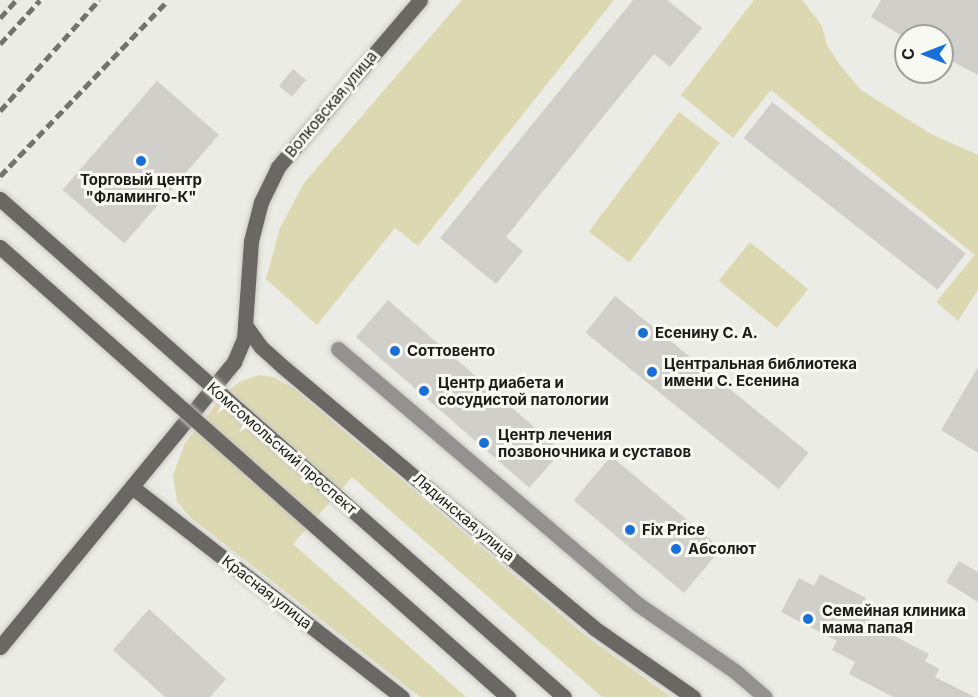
<!DOCTYPE html>
<meta charset="utf-8">
<style>
body{margin:0}
#map{position:relative;width:978px;height:697px;overflow:hidden;background:#ecece6;font-family:Inter,sans-serif}
div>[style]{position:absolute}
.green>*{inset:0;background:#dcd9b2;transform-origin:0 0}
.building>*{inset:0;background:#d0cfca;transform-origin:0 0}
.roads{filter:drop-shadow(0 0 2px #c7c7c1) drop-shadow(0 0 2px #c7c7c1)}
.street>*{height:15px;margin:-7.5px;padding:0 7.5px;transform-origin:7.5px;border-radius:7.5px;background:#939290}
.secondary>*{height:15px;margin:-7.5px;padding:0 7.5px;transform-origin:7.5px;border-radius:7.5px;background:#696865}
.rail>*{height:4.5px;margin-top:-2.25px;transform-origin:0;background:repeating-linear-gradient(90deg,#737370 0 9px,transparent 0 13.5px)}
.bridges{filter:drop-shadow(0 0 2px #c7c7c1) drop-shadow(0 0 2px #c7c7c1)}
.secondary-bridge>*{height:15px;margin:-7.5px;padding:0 7.5px;transform-origin:7.5px;border-radius:7.5px;background:#696865}
.dots>*{width:16px;height:16px;translate:-50% -50%;box-sizing:border-box;border:3px solid #f9f9f3;border-radius:50%}
span{translate:-50% -50%;white-space:nowrap;text-align:center;line-height:1.15;-webkit-text-stroke:6px #f9f9f3;paint-order:stroke}
.street-label{font-size:15px;color:#1c1c1a}
.poi-label{font-size:15px;color:#1c1c1a;font-weight:700}
.left{translate:0 -50%;text-align:left}
.north{position:absolute;left:894px;top:24px;width:60px;height:60px;box-sizing:border-box;background:#f9f9f3;border:2px solid #a1a19c;border-radius:50%;rotate:270deg;font-size:16px;font-weight:700;line-height:24px;text-align:center;color:#1c1c1a}
.north::after{content:'';display:block;margin:auto;width:21px;height:27px;background:#196fd9;clip-path:polygon(50% 0,100% 100%,50% 72%,0 100%)}
</style>
<div id="map">
<div class="green">
<div style="clip-path:polygon(462px 0,614px 0,418px 246px,395px 228px,317px 325px,266px 279px,280px 228px,304px 183px)"></div>
<div style="clip-path:polygon(754px 0,802px 0,822px 26px,827px 45px,839px 64px,861px 90px,931px 134px,978px 155px,978px 290px,958px 321px,936px 302px,975px 255px,771px 90px,733px 138px,681px 95px)"></div>
<div style="left:679px;top:112px;width:51px;height:150px;rotate:37deg"></div>
<div style="left:750px;top:242px;width:75px;height:50px;rotate:39deg"></div>
<div style="clip-path:polygon(259px 375px,273px 377px,293px 388px,587px 637px,671px 697px,602px 697px,352px 477px,293px 544px,466px 697px,420px 697px,190px 517px,177px 502px,173px 475px,185px 443px,223px 396px,239px 382px)"></div>
</div>
<div class="building">
<div style="clip-path:polygon(633px 0,667px 0,702px 28px,670px 67px,654px 54px,506px 237px,523px 251px,496px 284px,440px 238px)"></div>
<div style="clip-path:polygon(881px 0,978px 0,978px 75px,942px 56px,942px 36px,902px 36px,871px 17px)"></div>
<div style="left:293px;top:69px;width:17px;height:22px;rotate:40deg"></div>
<div style="left:157px;top:81px;width:82px;height:144px;rotate:41deg"></div>
<div style="left:772px;top:102px;width:246px;height:46px;rotate:38deg"></div>
<div style="left:615px;top:296px;width:249px;height:47px;rotate:39deg"></div>
<div style="left:388px;top:300px;width:230px;height:49px;rotate:41deg"></div>
<div style="clip-path:polygon(978px 367px,978px 453px,941px 430px)"></div>
<div style="left:611px;top:456px;width:144px;height:58px;rotate:40deg"></div>
<div style="clip-path:polygon(959px 561px,978px 572px,978px 602px,946px 582px)"></div>
<div style="clip-path:polygon(820px 574px,866px 598px,860px 609px,872px 615px,868px 622px,929px 654px,925px 661px,939px 669px,935px 677px,975px 697px,893px 697px,849px 674px,855px 662px,832px 650px,837px 641px,781px 612px,799px 578px,814px 586px)"></div>
<div style="clip-path:polygon(149px 609px,226px 679px,210px 697px,165px 697px,113px 650px)"></div>
</div>
<div class="roads">
<div class="street">
<div style="left:338px;top:349px;width:395px;rotate:40.4deg"></div>
<div style="left:639px;top:605px;width:118px;rotate:34.6deg"></div>
<div style="left:736px;top:672px;width:38px;rotate:41deg"></div>
</div>
<div class="secondary">
<div style="left:245px;top:325px;width:27px;rotate:54deg"></div>
<div style="left:261px;top:347px;width:28px;rotate:42deg"></div>
<div style="left:282px;top:366px;width:407px;rotate:40deg"></div>
<div style="left:594px;top:628px;width:121px;rotate:34.9deg"></div>
<div style="left:132px;top:487px;width:342px;rotate:37.9deg"></div>
<div style="left:0;top:647px;width:369px;rotate:-50.6deg"></div>
<div style="left:234px;top:362px;width:25px;rotate:-67deg"></div>
<div style="left:244px;top:339px;width:98px;rotate:-85.9deg"></div>
<div style="left:251px;top:241px;width:40px;rotate:-75.6deg"></div>
<div style="left:261px;top:202px;width:39px;rotate:-64deg"></div>
<div style="left:278px;top:167px;width:219px;rotate:-49.6deg"></div>
</div>
</div>
<div class="rail">
<div style="left:0;top:18px;width:24px;rotate:-48deg"></div>
<div style="left:0;top:44px;width:59px;rotate:-47.7deg"></div>
<div style="left:0;top:111px;width:149px;rotate:-48.3deg"></div>
<div style="left:0;top:176px;width:243px;rotate:-46.3deg"></div>
</div>
<div class="bridges">
<div class="secondary-bridge">
<div style="left:0;top:199px;width:752px;rotate:41.44deg"></div>
<div style="left:0;top:247px;width:679px;rotate:41.54deg"></div>
</div>
</div>
<div class="dots">
<div style="left:141px;top:161px;background:#196fd9"></div>
<div style="left:643px;top:333px;background:#196fd9"></div>
<div style="left:395px;top:351px;background:#196fd9"></div>
<div style="left:652px;top:372px;background:#196fd9"></div>
<div style="left:424px;top:391px;background:#196fd9"></div>
<div style="left:484px;top:443px;background:#196fd9"></div>
<div style="left:630px;top:530px;background:#196fd9"></div>
<div style="left:676px;top:549px;background:#196fd9"></div>
<div style="left:808px;top:619px;background:#196fd9"></div>
</div>
<div class="street-label">
<span style="left:331px;top:104px;rotate:-50deg">Волковская улица</span>
<span style="left:282px;top:448px;rotate:41deg">Комсомольский проспект</span>
<span style="left:464px;top:517px;rotate:40deg">Лядинская улица</span>
<span style="left:267px;top:592px;rotate:38deg">Красная улица</span>
</div>
<div class="poi-label">
<span style="left:141px;top:188px">Торговый центр<br>"Фламинго-К"</span>
<span class="left" style="left:655px;top:333px">Есенину С. А.</span>
<span class="left" style="left:407px;top:351px">Соттовенто</span>
<span class="left" style="left:664px;top:372px">Центральная библиотека<br>имени С. Есенина</span>
<span class="left" style="left:438px;top:391px">Центр диабета и<br>сосудистой патологии</span>
<span class="left" style="left:498px;top:443px">Центр лечения<br>позвоночника и суставов</span>
<span class="left" style="left:642px;top:530px">Fix Price</span>
<span class="left" style="left:688px;top:549px">Абсолют</span>
<span class="left" style="left:822px;top:619px">Семейная клиника<br>мама папаЯ</span>
</div>
<div class="north">С</div>
</div>
